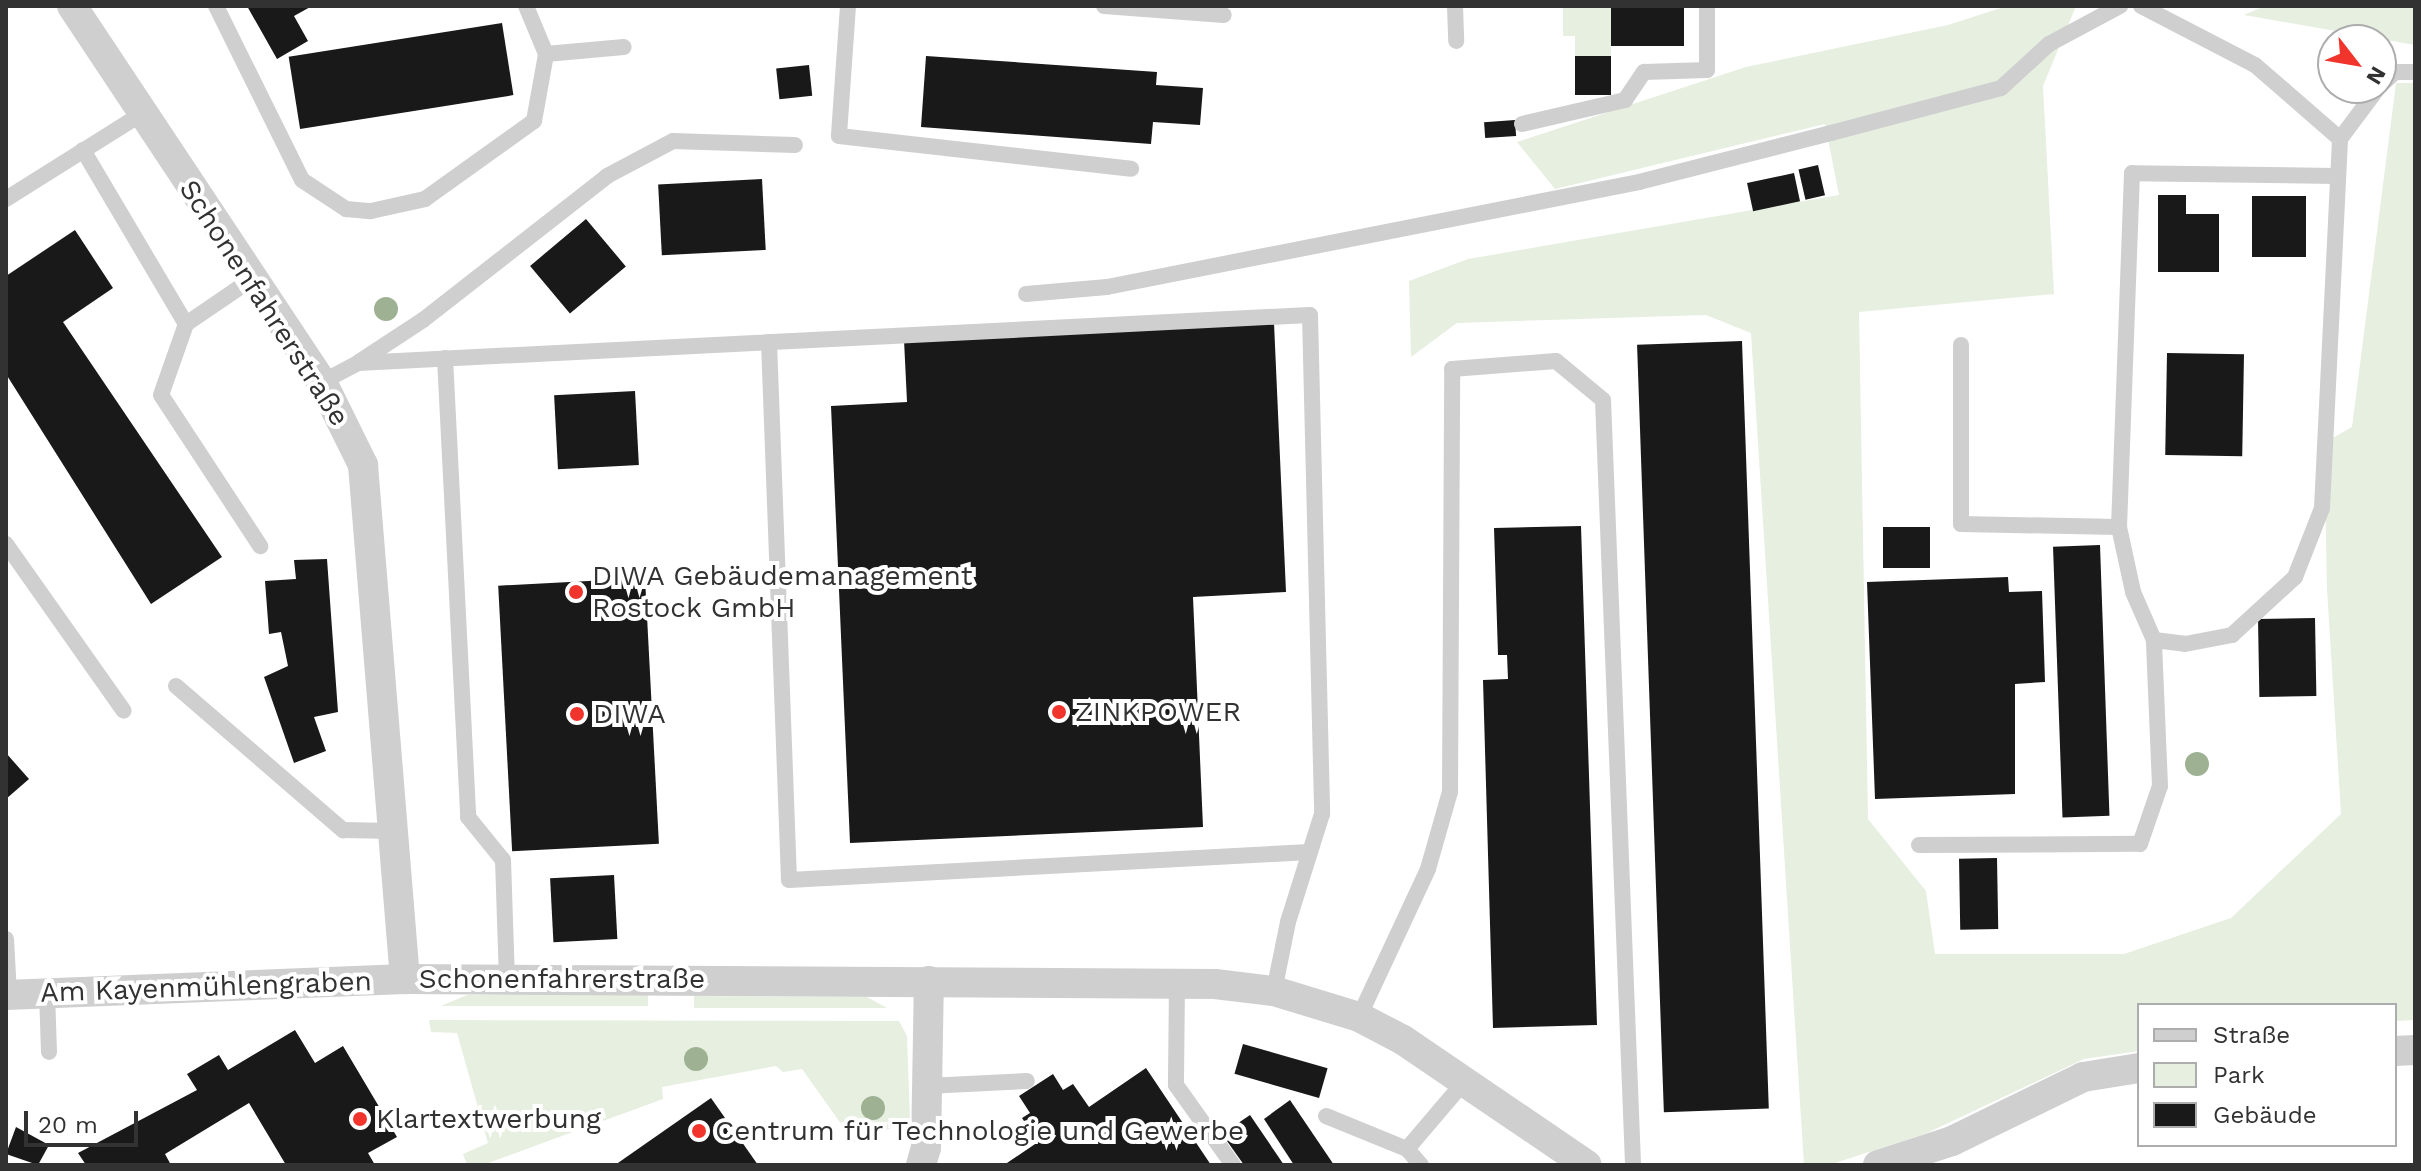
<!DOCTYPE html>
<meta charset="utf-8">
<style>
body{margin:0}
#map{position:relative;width:2421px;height:1171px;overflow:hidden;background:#fff;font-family:"Work Sans",sans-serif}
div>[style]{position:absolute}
.green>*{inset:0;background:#e6efe0}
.building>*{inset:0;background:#191919;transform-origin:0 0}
.service>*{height:16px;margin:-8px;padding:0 8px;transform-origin:8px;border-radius:8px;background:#cfcfcf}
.minor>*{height:30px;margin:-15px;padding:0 15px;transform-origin:15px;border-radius:15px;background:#cfcfcf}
.trees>*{width:24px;height:24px;margin:-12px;border-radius:50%;background:#9eb193}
.dots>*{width:22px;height:22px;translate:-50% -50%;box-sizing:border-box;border:4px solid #fff;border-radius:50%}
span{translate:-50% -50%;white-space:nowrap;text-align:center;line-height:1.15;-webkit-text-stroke:8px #fff;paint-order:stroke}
.street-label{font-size:28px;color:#323232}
.poi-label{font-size:28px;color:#323232}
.left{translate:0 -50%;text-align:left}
.frame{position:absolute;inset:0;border:8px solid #323232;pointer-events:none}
.legend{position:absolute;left:2137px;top:1003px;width:260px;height:144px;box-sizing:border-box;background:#fff;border:2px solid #adadad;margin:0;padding:10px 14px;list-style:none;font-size:24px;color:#323232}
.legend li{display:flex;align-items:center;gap:16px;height:40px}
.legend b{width:40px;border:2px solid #adadad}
.north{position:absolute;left:2317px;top:24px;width:80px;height:80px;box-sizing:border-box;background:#fff;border:2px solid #adadad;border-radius:50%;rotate:121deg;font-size:22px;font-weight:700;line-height:32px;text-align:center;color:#323232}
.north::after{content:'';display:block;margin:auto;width:28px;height:36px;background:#f1342c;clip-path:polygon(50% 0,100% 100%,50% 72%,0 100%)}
.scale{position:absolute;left:24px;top:1111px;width:114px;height:36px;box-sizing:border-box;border:4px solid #323232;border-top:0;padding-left:10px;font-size:24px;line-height:28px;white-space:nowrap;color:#323232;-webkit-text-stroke:6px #fff;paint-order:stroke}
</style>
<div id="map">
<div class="green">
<div style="clip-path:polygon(1563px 6px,1611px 6px,1611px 56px,1575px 56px,1575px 36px,1563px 36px)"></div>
<div style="clip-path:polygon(2007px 6px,2076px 6px,2043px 86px,2054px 294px,1859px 312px,1868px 819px,1926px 891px,1935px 954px,2124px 954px,2231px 918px,2341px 814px,2327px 589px,2324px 443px,2352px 427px,2396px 83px,2415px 83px,2415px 1020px,2395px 1021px,2395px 1005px,2139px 1005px,2139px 1051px,2084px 1059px,1927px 1133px,1829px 1165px,1804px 1165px,1751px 333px,1706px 315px,1457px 323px,1411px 357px,1409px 281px,1468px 259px,1839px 195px,1825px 124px,1555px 189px,1517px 142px,1746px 67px,1948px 25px)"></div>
<div style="clip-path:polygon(2265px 6px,2415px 6px,2415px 45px,2244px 15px)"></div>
<div style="clip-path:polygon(648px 993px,648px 1006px,441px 1006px,467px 995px)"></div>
<div style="clip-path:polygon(694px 996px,867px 997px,887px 1008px,694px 1008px)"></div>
<div style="clip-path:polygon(429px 1020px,899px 1021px,907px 1036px,910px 1121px,854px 1142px,802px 1069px,783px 1072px,776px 1066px,662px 1087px,663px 1099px,483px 1165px,467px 1165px,463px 1154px,488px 1143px,457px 1033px,431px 1032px)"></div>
</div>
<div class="building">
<div style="clip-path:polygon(247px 6px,312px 6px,294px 16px,308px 41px,277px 59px)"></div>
<div style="left:1611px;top:6px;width:73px;height:40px"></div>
<div style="left:502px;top:23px;width:73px;height:216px;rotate:81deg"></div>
<div style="clip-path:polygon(926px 56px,1157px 72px,1156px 85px,1203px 88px,1200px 125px,1153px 122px,1151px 144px,921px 127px)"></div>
<div style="left:1575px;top:56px;width:36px;height:39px"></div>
<div style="left:809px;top:65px;width:31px;height:33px;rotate:84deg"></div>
<div style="left:1515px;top:120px;width:16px;height:31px;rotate:86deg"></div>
<div style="left:1818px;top:165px;width:31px;height:20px;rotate:77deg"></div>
<div style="left:1794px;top:173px;width:29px;height:48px;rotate:78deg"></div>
<div style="left:762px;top:179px;width:71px;height:104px;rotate:87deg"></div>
<div style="clip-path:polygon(2158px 195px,2186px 195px,2186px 214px,2219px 214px,2219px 272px,2158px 272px)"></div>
<div style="left:2252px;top:196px;width:54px;height:61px"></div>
<div style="left:586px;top:219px;width:62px;height:73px;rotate:50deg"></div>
<div style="clip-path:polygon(75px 230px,113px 288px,63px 322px,222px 557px,151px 604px,6px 374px,6px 276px)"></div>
<div style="clip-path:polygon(1274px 323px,1286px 592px,1193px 597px,1203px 827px,850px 843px,831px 406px,907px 402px,904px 340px)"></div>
<div style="left:1742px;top:341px;width:768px;height:105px;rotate:88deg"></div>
<div style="left:2167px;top:353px;width:77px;height:102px;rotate:1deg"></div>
<div style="left:635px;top:391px;width:74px;height:81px;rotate:87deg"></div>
<div style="clip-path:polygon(1581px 526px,1597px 1025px,1493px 1028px,1483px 680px,1508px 679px,1507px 655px,1498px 655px,1494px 528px)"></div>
<div style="left:1883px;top:527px;width:47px;height:41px"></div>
<div style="left:2100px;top:545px;width:271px;height:47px;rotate:88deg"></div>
<div style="clip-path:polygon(327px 559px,338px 712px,314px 717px,326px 751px,294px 763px,264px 677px,288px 666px,281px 632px,269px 634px,265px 581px,296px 579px,294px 560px)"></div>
<div style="clip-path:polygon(2008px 577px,2009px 592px,2042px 591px,2045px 682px,2015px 684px,2015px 794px,1875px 799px,1867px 582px)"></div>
<div style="left:645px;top:578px;width:266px;height:147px;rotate:87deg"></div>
<div style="left:2315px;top:618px;width:78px;height:57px;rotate:89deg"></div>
<div style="clip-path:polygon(6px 753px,29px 779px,6px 799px)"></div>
<div style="left:1997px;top:858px;width:71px;height:38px;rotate:89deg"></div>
<div style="left:614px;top:875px;width:64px;height:64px;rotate:87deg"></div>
<div style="clip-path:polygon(295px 1030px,315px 1063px,343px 1046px,397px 1137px,368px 1153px,375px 1165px,286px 1165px,249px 1103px,165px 1154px,171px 1165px,86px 1165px,78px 1153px,197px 1090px,187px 1074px,219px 1055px,228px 1070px)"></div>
<div style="left:1243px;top:1044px;width:88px;height:31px;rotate:16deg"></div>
<div style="clip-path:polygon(1146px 1068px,1211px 1165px,1004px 1165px,1038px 1142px,1022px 1118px,1030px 1113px,1019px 1096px,1053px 1074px,1063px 1090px,1073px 1084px,1089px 1107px)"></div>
<div style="clip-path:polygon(711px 1098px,758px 1165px,615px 1165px)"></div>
<div style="clip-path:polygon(1290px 1100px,1334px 1165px,1294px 1165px,1264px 1119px)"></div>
<div style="clip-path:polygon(1250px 1115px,1284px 1165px,1244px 1165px,1222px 1134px)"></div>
<div style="clip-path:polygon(16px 1127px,49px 1145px,38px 1165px,6px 1154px)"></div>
</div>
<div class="service">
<div style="left:216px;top:6px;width:194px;rotate:63.7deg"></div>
<div style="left:302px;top:180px;width:53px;rotate:33.4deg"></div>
<div style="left:346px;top:209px;width:25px;rotate:5deg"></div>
<div style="left:371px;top:211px;width:55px;rotate:-12.5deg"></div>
<div style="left:425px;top:199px;width:134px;rotate:-35.6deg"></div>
<div style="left:534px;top:121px;width:68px;rotate:-79.8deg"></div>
<div style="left:546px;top:54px;width:52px;rotate:-112.6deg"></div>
<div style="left:848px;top:6px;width:130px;rotate:94deg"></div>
<div style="left:839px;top:136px;width:294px;rotate:6.4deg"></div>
<div style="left:1104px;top:6px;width:120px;rotate:4.3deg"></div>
<div style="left:1455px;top:6px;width:35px;rotate:88deg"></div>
<div style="left:2141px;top:6px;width:128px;rotate:27.4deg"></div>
<div style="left:2255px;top:65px;width:113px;rotate:41deg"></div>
<div style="left:546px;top:54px;width:78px;rotate:-5.1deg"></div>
<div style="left:2381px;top:85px;width:19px;rotate:-43deg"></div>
<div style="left:2395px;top:72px;width:20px"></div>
<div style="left:1522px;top:124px;width:106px;rotate:-13.1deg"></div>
<div style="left:1625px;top:100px;width:34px;rotate:-56deg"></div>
<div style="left:1644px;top:72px;width:63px;rotate:-1.8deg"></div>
<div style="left:1707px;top:70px;width:64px;rotate:-90deg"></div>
<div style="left:83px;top:150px;width:202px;rotate:59.4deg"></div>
<div style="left:186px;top:324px;width:75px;rotate:109.4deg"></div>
<div style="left:161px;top:395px;width:181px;rotate:56.7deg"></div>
<div style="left:2337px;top:176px;width:205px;rotate:-179.2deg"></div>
<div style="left:2132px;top:173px;width:354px;rotate:92.1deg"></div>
<div style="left:2119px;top:527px;width:66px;rotate:77.8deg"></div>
<div style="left:2133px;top:592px;width:52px;rotate:66.4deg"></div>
<div style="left:2154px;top:640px;width:31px;rotate:7deg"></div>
<div style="left:2185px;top:644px;width:48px;rotate:-10.8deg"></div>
<div style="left:2232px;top:635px;width:86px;rotate:-42.6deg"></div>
<div style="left:2295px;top:577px;width:74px;rotate:-68.6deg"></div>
<div style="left:2322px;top:508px;width:369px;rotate:-87.2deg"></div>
<div style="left:2340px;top:139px;width:64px;rotate:-53.3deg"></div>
<div style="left:6px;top:199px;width:158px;rotate:-32.1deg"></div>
<div style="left:1026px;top:294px;width:81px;rotate:-4.9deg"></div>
<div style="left:1107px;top:287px;width:542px;rotate:-11.16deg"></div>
<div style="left:1639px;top:182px;width:198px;rotate:-14.3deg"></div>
<div style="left:1831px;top:133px;width:176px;rotate:-14.8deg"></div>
<div style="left:2001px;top:88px;width:65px;rotate:-42.5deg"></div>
<div style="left:2049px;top:44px;width:81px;rotate:-28.2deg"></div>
<div style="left:186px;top:324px;width:80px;rotate:-34.3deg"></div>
<div style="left:769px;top:342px;width:538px;rotate:87.87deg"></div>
<div style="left:789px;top:880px;width:521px;rotate:-3.08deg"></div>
<div style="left:1961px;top:345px;width:179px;rotate:90deg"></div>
<div style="left:1961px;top:524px;width:158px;rotate:1.1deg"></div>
<div style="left:445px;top:358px;width:460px;rotate:87.1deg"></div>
<div style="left:468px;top:817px;width:55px;rotate:50.9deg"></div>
<div style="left:503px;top:860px;width:119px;rotate:88.1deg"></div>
<div style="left:359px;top:362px;width:77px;rotate:-33.3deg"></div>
<div style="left:423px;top:320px;width:234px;rotate:-38deg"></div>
<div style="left:607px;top:176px;width:75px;rotate:-27.9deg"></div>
<div style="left:673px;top:141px;width:122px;rotate:1.9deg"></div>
<div style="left:322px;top:382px;width:41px;rotate:-27.8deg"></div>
<div style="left:358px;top:363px;width:953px;rotate:-2.89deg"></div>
<div style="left:1310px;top:315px;width:499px;rotate:88.6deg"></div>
<div style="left:1322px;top:814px;width:113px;rotate:107.5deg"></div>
<div style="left:1288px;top:922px;width:70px;rotate:101.5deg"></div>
<div style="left:6px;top:544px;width:204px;rotate:54.8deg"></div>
<div style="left:176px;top:686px;width:221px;rotate:40.8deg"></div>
<div style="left:343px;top:830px;width:51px;rotate:1.1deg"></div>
<div style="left:1919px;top:845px;width:221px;rotate:-0.3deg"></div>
<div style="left:2140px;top:844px;width:61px;rotate:-71deg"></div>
<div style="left:2160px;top:786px;width:146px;rotate:-92.4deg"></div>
<div style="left:6px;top:939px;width:55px;rotate:86.9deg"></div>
<div style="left:1177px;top:984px;width:101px;rotate:90.6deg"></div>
<div style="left:1176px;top:1085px;width:98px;rotate:54.5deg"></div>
<div style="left:47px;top:992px;width:60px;rotate:88.1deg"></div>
<div style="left:1359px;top:1017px;width:163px;rotate:-65deg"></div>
<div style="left:1428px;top:869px;width:80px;rotate:-74.1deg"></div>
<div style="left:1450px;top:792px;width:423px;rotate:-89.7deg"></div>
<div style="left:1452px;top:369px;width:104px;rotate:-4.4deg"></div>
<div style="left:1556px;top:361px;width:61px;rotate:39.7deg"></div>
<div style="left:1603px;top:400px;width:766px;rotate:87.75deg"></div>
<div style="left:927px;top:1086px;width:100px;rotate:-2.9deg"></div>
<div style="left:1326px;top:1116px;width:87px;rotate:22.2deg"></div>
<div style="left:1421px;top:1165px;width:21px;rotate:-131deg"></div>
<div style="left:1407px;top:1149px;width:88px;rotate:-49.6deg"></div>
</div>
<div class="minor">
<div style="left:72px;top:6px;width:452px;rotate:56.4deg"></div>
<div style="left:322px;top:382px;width:93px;rotate:63.7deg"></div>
<div style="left:363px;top:465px;width:516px;rotate:85.33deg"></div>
<div style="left:6px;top:995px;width:399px;rotate:-2.3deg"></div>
<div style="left:405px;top:979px;width:810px;rotate:0.35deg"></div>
<div style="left:1215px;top:984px;width:59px;rotate:6.8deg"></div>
<div style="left:1274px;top:991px;width:89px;rotate:17deg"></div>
<div style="left:1359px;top:1017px;width:50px;rotate:27.6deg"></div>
<div style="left:1403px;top:1040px;width:222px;rotate:34.2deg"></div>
<div style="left:2395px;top:1051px;width:20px;rotate:-3deg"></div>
<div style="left:921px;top:1165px;width:18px;rotate:-74deg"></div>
<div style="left:926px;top:1148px;width:167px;rotate:-89deg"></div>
<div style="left:1878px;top:1165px;width:78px;rotate:-18deg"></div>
<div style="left:1952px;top:1141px;width:146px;rotate:-26deg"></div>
<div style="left:2083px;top:1077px;width:57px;rotate:-9.1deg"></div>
</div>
<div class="trees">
<div style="left:386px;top:309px"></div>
<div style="left:2197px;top:764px"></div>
<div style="left:696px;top:1059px"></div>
<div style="left:873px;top:1108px"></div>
</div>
<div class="dots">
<div style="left:576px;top:592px;background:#f1342c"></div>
<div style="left:1059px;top:712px;background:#f1342c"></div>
<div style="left:577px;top:714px;background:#f1342c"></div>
<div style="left:360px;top:1119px;background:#f1342c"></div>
<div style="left:699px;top:1131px;background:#f1342c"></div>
</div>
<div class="street-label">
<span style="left:264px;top:303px;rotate:57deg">Schonenfahrerstraße</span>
<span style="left:562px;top:979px">Schonenfahrerstraße</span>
<span style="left:206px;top:987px;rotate:-2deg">Am Kayenmühlengraben</span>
</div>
<div class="poi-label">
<span class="left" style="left:592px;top:592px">DIWA Gebäudemanagement<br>Rostock GmbH</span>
<span class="left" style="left:1075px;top:712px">ZINKPOWER</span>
<span class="left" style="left:593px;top:714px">DIWA</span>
<span class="left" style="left:376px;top:1119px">Klartextwerbung</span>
<span class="left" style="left:715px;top:1131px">Centrum für Technologie und Gewerbe</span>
</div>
<div class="frame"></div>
<ul class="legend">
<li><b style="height:10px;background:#cfcfcf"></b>Straße</li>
<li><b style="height:22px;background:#e6efe0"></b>Park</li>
<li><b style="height:22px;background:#191919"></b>Gebäude</li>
</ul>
<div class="north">N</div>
<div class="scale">20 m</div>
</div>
